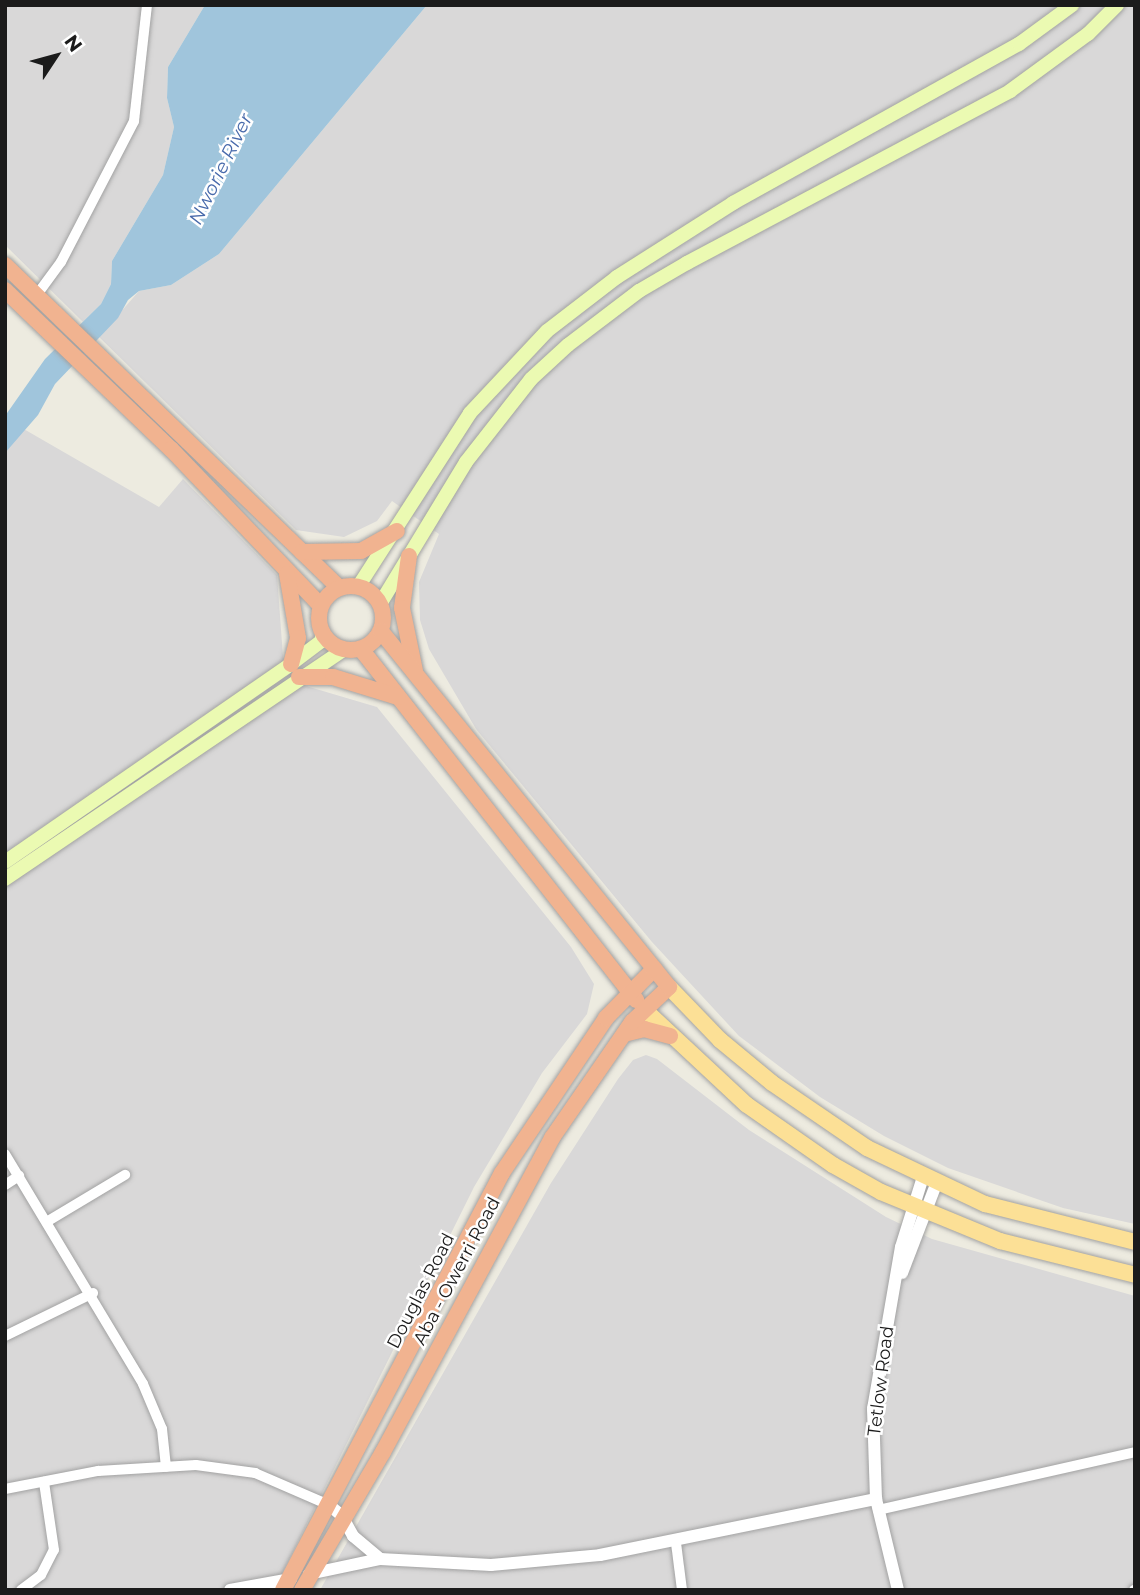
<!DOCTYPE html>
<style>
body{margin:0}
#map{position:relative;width:1140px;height:1595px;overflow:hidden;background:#edebe0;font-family:Montserrat,sans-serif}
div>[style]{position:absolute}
.residential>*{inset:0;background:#d9d8d8}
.water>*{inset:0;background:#a0c5dc}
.roads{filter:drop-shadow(0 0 2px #a2a2a2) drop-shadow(0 0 2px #a2a2a2)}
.minor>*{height:10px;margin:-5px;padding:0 5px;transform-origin:5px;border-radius:5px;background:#fff}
.tertiary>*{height:12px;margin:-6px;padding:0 6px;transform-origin:6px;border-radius:6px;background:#fff}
.secondary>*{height:14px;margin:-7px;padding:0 7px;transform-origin:7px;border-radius:7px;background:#ebfab2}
.primary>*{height:16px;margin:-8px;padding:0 8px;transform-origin:8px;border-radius:8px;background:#fce096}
.trunk>*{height:16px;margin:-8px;padding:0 8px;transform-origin:8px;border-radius:8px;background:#f1b390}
.trunk>.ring{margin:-8px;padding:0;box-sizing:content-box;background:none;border:16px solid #f1b390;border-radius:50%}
span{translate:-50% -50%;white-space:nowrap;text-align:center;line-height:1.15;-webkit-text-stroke:5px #fff;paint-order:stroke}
.street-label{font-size:18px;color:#1b1b1b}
.water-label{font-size:19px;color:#486aab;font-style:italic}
.frame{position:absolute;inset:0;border:7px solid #1b1b1b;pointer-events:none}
.north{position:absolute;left:21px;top:21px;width:70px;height:70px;-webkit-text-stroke:5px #fff;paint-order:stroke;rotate:54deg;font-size:19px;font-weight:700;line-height:28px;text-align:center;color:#1b1b1b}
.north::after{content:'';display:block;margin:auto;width:24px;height:32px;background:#1b1b1b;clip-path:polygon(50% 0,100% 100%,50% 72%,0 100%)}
</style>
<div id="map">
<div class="residential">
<div style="clip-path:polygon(5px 5px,205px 5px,168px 67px,167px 98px,174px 127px,163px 175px,112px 261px,111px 284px,101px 304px,83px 322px,5px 245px)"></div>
<div style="clip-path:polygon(427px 5px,1135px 5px,1135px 1224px,1063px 1208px,948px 1168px,884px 1136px,820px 1097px,739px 1036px,652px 942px,476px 729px,429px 649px,420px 620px,419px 582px,439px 534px,392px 501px,377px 521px,344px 537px,296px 530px,99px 337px,139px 291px,171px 285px,219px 254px)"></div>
<div style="clip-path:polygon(22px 428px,159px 507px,183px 479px,277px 575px,283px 657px,306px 686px,377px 707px,571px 947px,594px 984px,587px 1014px,542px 1073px,474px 1187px,274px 1590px,5px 1590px,5px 453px)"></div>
<div style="clip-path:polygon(646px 1055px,657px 1059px,749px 1130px,886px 1217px,932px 1239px,1135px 1296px,1135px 1590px,320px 1590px,551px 1183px,618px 1079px,633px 1060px)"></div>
</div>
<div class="water">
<div style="clip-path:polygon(205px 5px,427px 5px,219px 254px,171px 285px,139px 291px,128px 300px,118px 318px,55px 384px,38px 415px,5px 453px,5px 416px,45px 359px,101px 304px,111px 284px,112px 261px,163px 175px,174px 127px,167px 98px,168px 67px)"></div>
</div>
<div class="roads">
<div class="minor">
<div style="left:36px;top:296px;width:42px;rotate:-53.7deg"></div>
<div style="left:61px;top:262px;width:159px;rotate:-62.6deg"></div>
<div style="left:134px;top:121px;width:117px;rotate:-83.6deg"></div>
<div style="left:5px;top:1154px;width:268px;rotate:59deg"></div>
<div style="left:143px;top:1384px;width:49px;rotate:67.1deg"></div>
<div style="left:162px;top:1429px;width:38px;rotate:84deg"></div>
<div style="left:5px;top:1185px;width:17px;rotate:-33deg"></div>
<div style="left:48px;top:1221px;width:90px;rotate:-30.9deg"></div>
<div style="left:5px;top:1336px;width:98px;rotate:-26deg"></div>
<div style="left:5px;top:1489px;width:95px;rotate:-11deg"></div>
<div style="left:98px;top:1471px;width:98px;rotate:-3.5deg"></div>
<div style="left:196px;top:1465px;width:60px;rotate:7.7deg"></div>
<div style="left:255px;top:1473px;width:81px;rotate:23.4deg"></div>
<div style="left:878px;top:1510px;width:263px;rotate:-12.7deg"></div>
<div style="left:676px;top:1543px;width:47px;rotate:82.7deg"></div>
<div style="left:21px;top:1590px;width:25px;rotate:-37deg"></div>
<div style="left:41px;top:1575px;width:28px;rotate:-63deg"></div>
<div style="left:54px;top:1550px;width:69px;rotate:-98.4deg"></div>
<div style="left:1134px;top:1590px;width:1px"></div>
</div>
<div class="tertiary">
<div style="left:902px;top:1273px;width:97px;rotate:-69deg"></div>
<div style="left:329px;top:1505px;width:17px;rotate:40deg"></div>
<div style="left:342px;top:1516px;width:23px;rotate:61deg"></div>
<div style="left:353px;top:1536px;width:35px;rotate:40deg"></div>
<div style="left:309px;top:1574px;width:73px;rotate:-11.9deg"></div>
<div style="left:380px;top:1559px;width:111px;rotate:3.1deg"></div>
<div style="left:491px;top:1565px;width:109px;rotate:-5.2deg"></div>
<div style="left:600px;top:1555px;width:282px;rotate:-11.5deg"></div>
<div style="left:230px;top:1590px;width:62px;rotate:-10.2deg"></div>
<div style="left:898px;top:1590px;width:94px;rotate:-103.6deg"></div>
<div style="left:876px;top:1499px;width:90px;rotate:-91.9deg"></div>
<div style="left:873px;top:1409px;width:164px;rotate:-80.2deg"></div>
<div style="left:901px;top:1247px;width:73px;rotate:-72.6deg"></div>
</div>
<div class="secondary">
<div style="left:358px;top:587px;width:207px;rotate:-57.2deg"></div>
<div style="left:470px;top:413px;width:112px;rotate:-46.8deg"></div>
<div style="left:547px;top:331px;width:88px;rotate:-37.6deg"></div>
<div style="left:617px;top:277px;width:138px;rotate:-32.5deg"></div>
<div style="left:733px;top:203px;width:327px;rotate:-29.1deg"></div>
<div style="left:1019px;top:44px;width:66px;rotate:-36.3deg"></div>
<div style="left:380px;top:604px;width:166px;rotate:-58.8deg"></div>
<div style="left:466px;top:462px;width:105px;rotate:-51.9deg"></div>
<div style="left:531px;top:379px;width:50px;rotate:-42.6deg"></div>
<div style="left:568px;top:345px;width:89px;rotate:-37.3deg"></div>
<div style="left:639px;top:291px;width:56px;rotate:-30.3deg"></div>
<div style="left:687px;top:263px;width:366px;rotate:-28deg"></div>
<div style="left:1010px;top:91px;width:97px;rotate:-36.2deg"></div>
<div style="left:1088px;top:34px;width:41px;rotate:-45deg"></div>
<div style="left:5px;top:862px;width:348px;rotate:-34.7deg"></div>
<div style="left:291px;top:664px;width:39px;rotate:-37deg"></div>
<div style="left:322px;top:641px;width:8px;rotate:-90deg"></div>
<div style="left:5px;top:879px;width:408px;rotate:-34.1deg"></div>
</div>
<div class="primary">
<div style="left:669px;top:987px;width:74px;rotate:46.1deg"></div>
<div style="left:720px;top:1040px;width:67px;rotate:39.6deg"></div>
<div style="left:772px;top:1083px;width:115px;rotate:34.4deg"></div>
<div style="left:867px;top:1148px;width:131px;rotate:25.4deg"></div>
<div style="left:985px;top:1204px;width:155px;rotate:14.2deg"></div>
<div style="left:645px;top:1010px;width:139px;rotate:43deg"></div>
<div style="left:747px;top:1105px;width:105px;rotate:34.9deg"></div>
<div style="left:833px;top:1165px;width:55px;rotate:29.4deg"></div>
<div style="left:881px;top:1192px;width:129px;rotate:22.4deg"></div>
<div style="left:1000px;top:1241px;width:139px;rotate:14.1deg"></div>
</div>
<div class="trunk">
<div style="left:5px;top:265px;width:465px;rotate:44deg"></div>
<div style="left:5px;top:290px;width:230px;rotate:43.8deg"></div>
<div style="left:171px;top:449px;width:217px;rotate:46.3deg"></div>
<div style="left:302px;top:552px;width:59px;rotate:-1deg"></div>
<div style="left:361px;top:551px;width:41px;rotate:-29.1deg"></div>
<div style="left:409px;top:556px;width:52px;rotate:97.7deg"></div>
<div style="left:402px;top:608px;width:64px;rotate:78.3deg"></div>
<div style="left:287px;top:574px;width:65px;rotate:80.2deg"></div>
<div style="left:298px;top:638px;width:27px;rotate:105deg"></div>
<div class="ring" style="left:319px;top:586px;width:48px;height:48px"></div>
<div style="left:361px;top:649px;width:446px;rotate:51.9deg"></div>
<div style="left:299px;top:677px;width:34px"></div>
<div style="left:333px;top:677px;width:68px;rotate:17.1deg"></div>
<div style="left:624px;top:1034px;width:21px;rotate:-14deg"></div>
<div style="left:644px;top:1029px;width:27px;rotate:15deg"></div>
<div style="left:283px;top:1590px;width:471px;rotate:-62.3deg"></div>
<div style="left:502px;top:1173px;width:187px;rotate:-56.1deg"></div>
<div style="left:606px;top:1018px;width:69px;rotate:-45.6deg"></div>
<div style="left:302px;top:1590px;width:160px;rotate:-59.6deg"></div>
<div style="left:383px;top:1452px;width:357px;rotate:-61.7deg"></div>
<div style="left:552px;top:1138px;width:141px;rotate:-55.4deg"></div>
<div style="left:632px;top:1022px;width:51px;rotate:-43.4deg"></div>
<div style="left:669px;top:987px;width:458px;rotate:-129deg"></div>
</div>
</div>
<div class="street-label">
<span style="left:457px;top:1271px;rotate:-62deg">Aba - Owerri Road</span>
<span style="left:421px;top:1291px;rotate:-63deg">Douglas Road</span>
<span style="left:881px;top:1381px;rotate:-83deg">Tetlow Road</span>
</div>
<div class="water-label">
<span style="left:221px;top:169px;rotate:-64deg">Nworie River</span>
</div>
<div class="frame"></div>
<div class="north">N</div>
</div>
